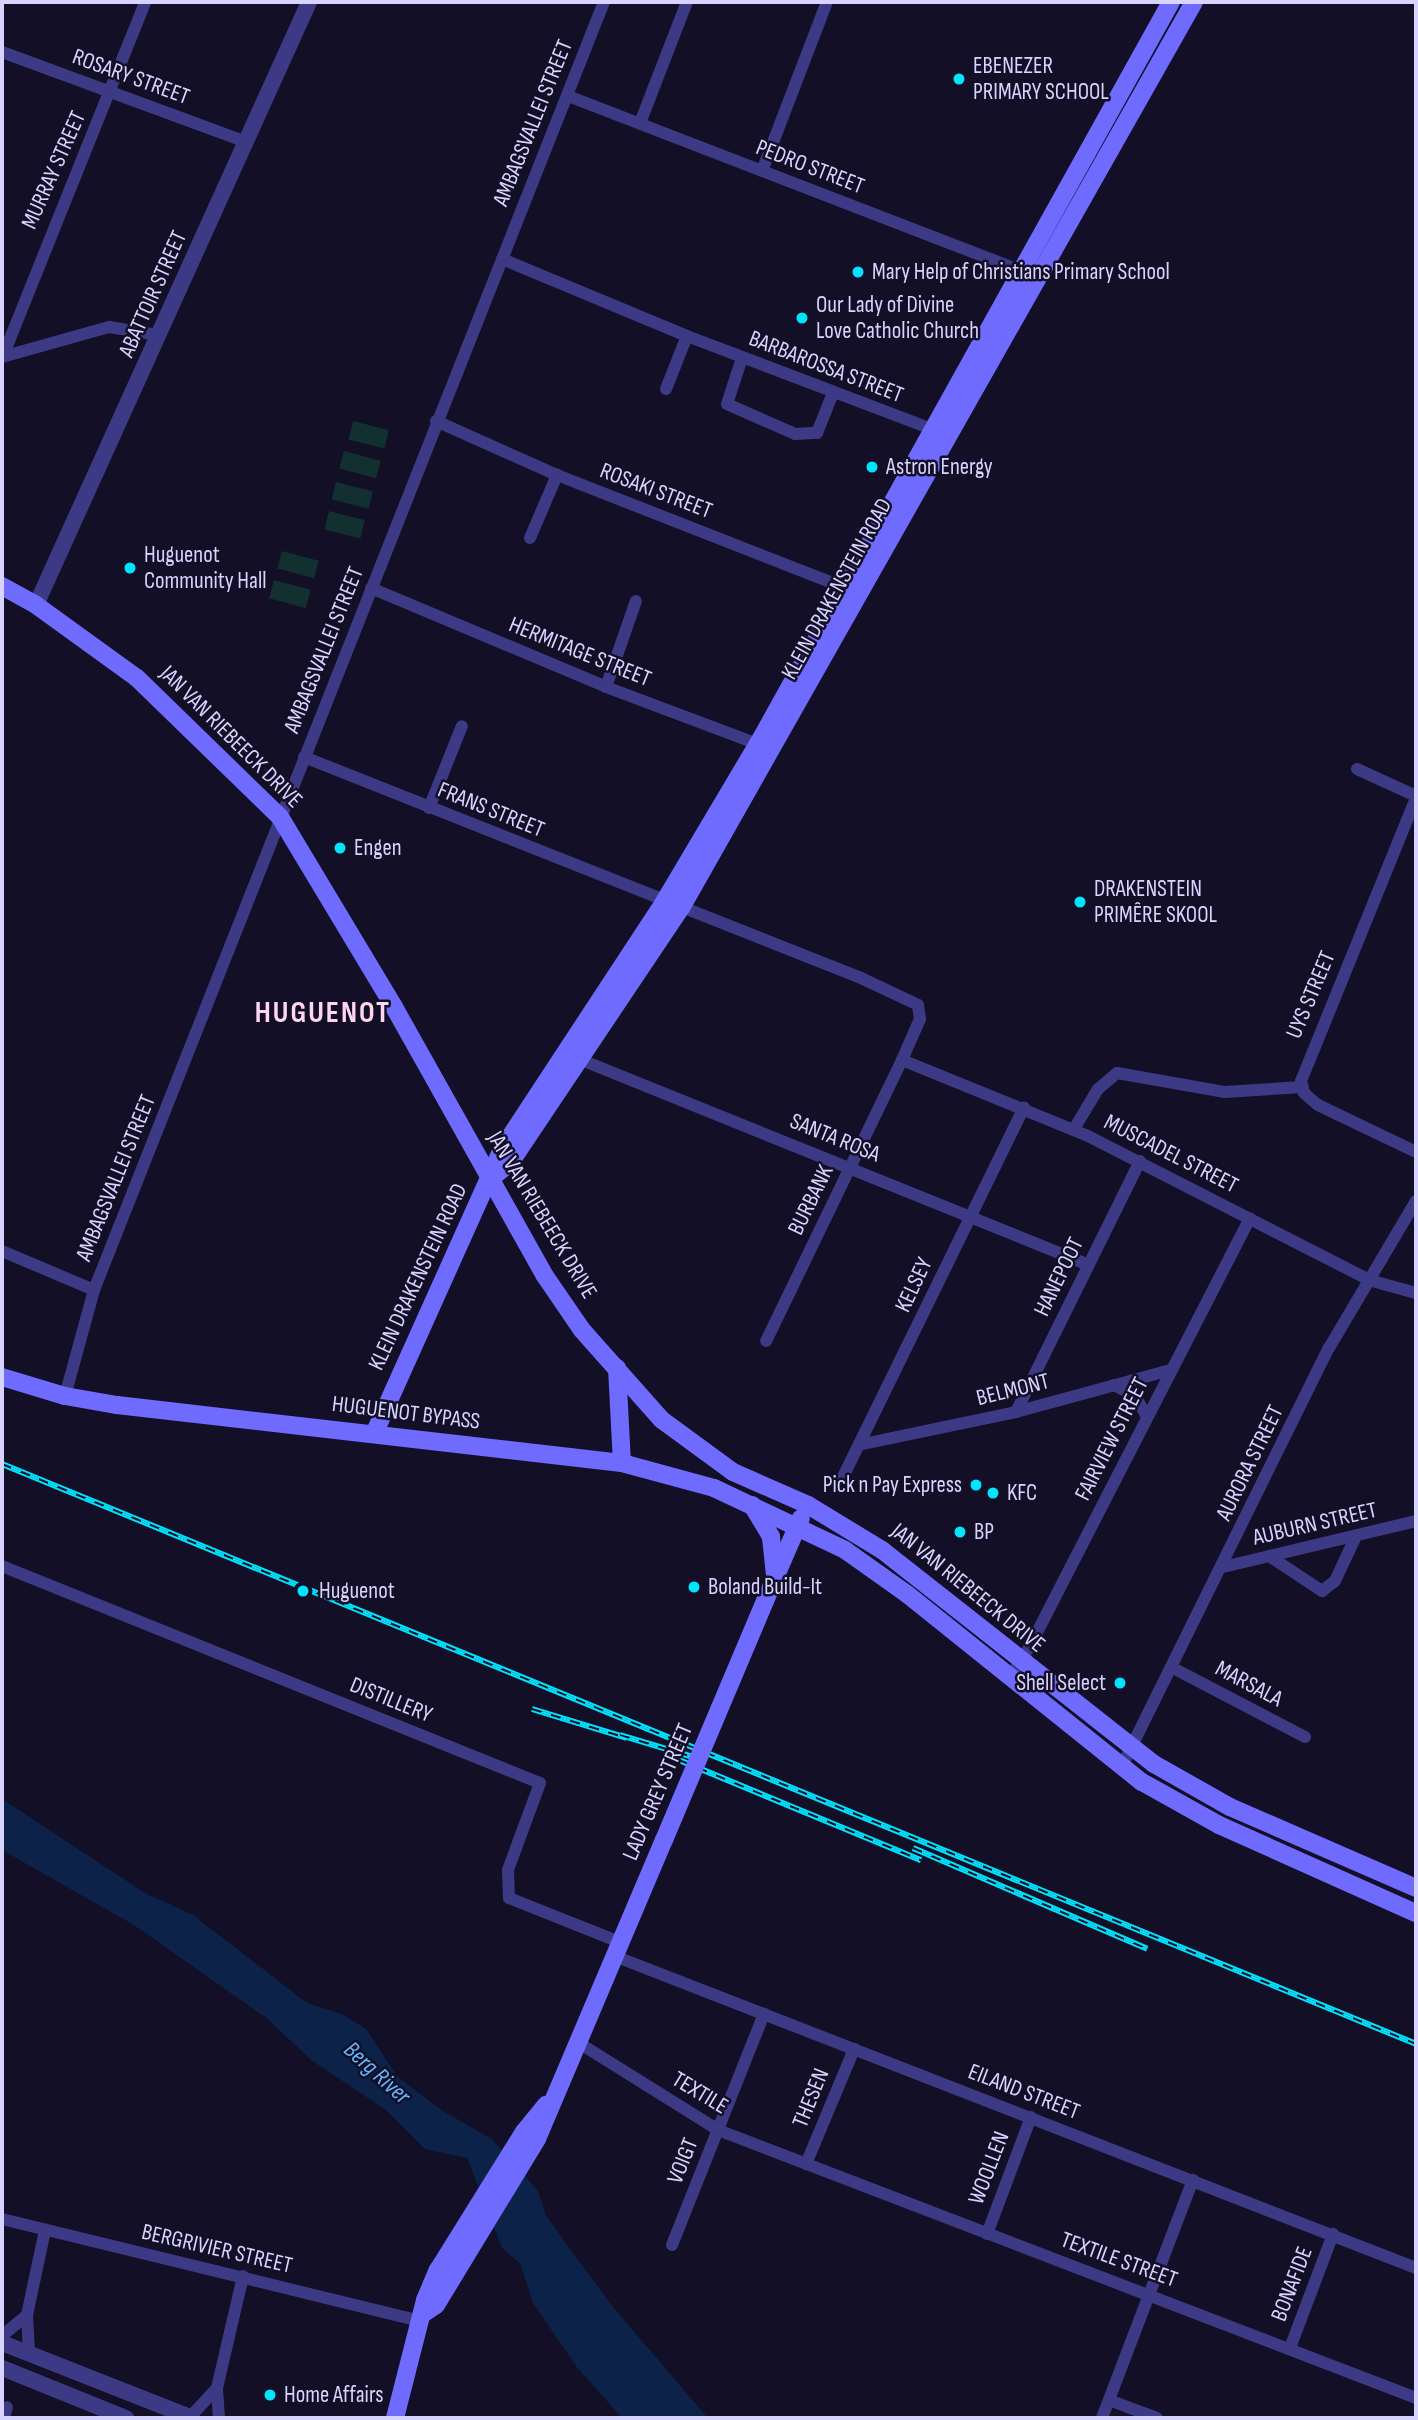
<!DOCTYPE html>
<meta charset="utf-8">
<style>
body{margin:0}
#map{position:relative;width:1418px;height:2420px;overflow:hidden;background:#130f26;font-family:"Sofia Sans Condensed",sans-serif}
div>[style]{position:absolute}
.green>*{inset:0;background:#12302f;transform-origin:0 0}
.water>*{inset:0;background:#0c2248}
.minor>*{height:12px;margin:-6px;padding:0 6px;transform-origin:6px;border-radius:6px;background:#3d3a85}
.tertiary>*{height:16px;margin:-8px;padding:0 8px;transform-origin:8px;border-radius:8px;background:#3d3a85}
.secondary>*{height:18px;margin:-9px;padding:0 9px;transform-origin:9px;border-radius:9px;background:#6f6bff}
.rail>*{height:6px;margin-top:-3px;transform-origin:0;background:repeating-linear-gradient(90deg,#130f26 0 10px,#00e5ff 0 20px);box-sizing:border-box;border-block:2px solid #00e5ff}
.secondary-bridge>*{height:18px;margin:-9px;padding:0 9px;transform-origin:9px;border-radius:9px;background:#6f6bff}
.dots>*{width:19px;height:19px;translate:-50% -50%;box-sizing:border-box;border:4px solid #130f26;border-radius:50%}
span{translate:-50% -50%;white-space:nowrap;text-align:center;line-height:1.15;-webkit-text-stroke:5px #130f26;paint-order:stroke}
.poi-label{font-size:23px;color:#d9d4ff}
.left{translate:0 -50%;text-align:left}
.right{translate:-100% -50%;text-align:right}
.street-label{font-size:23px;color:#d9d4ff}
.water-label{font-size:24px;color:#62b6ff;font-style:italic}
.district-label{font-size:30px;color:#ffd6f0;font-weight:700;letter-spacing:2px}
.frame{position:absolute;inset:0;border:4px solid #d9d4ff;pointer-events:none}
</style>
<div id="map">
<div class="green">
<div style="left:353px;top:421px;width:37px;height:19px;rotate:14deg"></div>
<div style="left:344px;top:451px;width:38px;height:18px;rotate:15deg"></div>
<div style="left:336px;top:482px;width:38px;height:18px;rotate:14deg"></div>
<div style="left:329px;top:511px;width:37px;height:19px;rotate:14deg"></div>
<div style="left:282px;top:551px;width:38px;height:18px;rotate:15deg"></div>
<div style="left:274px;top:580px;width:38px;height:19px;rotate:15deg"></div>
</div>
<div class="water">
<div style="clip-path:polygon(2px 1799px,145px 1893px,193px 1915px,307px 2003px,344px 2015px,366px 2029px,397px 2076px,441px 2110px,492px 2139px,538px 2191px,546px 2216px,613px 2307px,708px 2418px,622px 2418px,576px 2366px,533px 2303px,520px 2263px,502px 2248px,467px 2158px,425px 2149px,386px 2110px,311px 2060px,269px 2020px,134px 1925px,2px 1850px)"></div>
</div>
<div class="minor">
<div style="left:2px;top:52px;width:260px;rotate:20.2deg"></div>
<div style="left:568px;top:96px;width:492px;rotate:21.1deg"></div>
<div style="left:640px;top:123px;width:130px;rotate:-68.8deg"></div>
<div style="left:762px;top:171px;width:181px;rotate:-69deg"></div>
<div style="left:502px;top:259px;width:200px;rotate:22.6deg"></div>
<div style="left:687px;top:336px;width:271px;rotate:20.8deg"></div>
<div style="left:3px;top:356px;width:381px;rotate:-68.1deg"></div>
<div style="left:2px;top:357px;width:111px;rotate:-15.7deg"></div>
<div style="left:109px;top:327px;width:51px;rotate:9.1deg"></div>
<div style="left:742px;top:358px;width:48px;rotate:108.1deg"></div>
<div style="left:727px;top:404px;width:74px;rotate:23.8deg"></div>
<div style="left:795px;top:434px;width:22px;rotate:-3deg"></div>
<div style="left:817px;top:433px;width:43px;rotate:-68.2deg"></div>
<div style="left:666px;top:389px;width:57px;rotate:-68.4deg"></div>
<div style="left:436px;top:421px;width:133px;rotate:24.1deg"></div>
<div style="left:557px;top:475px;width:315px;rotate:21.4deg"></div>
<div style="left:530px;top:538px;width:69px;rotate:-66.8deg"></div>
<div style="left:371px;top:588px;width:255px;rotate:22.8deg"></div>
<div style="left:606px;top:687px;width:168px;rotate:20.6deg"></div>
<div style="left:606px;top:687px;width:91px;rotate:-70.8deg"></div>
<div style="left:304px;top:757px;width:599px;rotate:21.64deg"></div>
<div style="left:861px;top:978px;width:63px;rotate:25.3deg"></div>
<div style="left:918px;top:1005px;width:14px;rotate:82deg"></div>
<div style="left:920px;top:1019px;width:45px;rotate:113.7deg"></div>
<div style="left:902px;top:1060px;width:312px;rotate:115.8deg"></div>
<div style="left:1357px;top:769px;width:65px;rotate:24.6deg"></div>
<div style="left:1416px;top:798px;width:305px;rotate:112.1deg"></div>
<div style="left:1301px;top:1081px;width:12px;rotate:76deg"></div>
<div style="left:1304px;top:1093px;width:18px;rotate:41deg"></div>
<div style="left:1318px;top:1105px;width:109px;rotate:25.6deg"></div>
<div style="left:429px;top:808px;width:88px;rotate:-68.1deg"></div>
<div style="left:574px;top:1057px;width:555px;rotate:21.99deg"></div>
<div style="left:902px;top:1060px;width:199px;rotate:22.2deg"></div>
<div style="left:1086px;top:1135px;width:318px;rotate:27.1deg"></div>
<div style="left:1369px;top:1280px;width:49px;rotate:15.5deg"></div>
<div style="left:1074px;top:1129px;width:47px;rotate:-59deg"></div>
<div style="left:1098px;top:1089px;width:25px;rotate:-40deg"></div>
<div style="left:1117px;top:1073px;width:110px;rotate:10deg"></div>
<div style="left:1225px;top:1092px;width:78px;rotate:-3.7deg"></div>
<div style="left:2px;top:1251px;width:100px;rotate:23deg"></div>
<div style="left:1114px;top:1385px;width:24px;rotate:28deg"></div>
<div style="left:1135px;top:1396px;width:24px;rotate:60deg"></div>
<div style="left:65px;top:1396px;width:110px;rotate:-74.7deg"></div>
<div style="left:94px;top:1290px;width:1385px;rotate:-68.4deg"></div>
<div style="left:1016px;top:1412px;width:280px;rotate:-63.7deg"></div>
<div style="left:863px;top:1444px;width:156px;rotate:-11.8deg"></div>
<div style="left:1016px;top:1412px;width:161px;rotate:-15.2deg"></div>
<div style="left:841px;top:1481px;width:416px;rotate:-63.9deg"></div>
<div style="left:1269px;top:1556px;width:64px;rotate:33.4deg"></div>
<div style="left:1322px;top:1591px;width:16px;rotate:-38deg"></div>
<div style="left:1335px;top:1581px;width:50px;rotate:-65deg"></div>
<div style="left:2px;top:1566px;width:580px;rotate:21.97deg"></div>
<div style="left:540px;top:1783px;width:93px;rotate:110.2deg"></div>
<div style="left:508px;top:1870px;width:28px;rotate:88deg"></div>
<div style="left:509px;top:1898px;width:122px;rotate:21.7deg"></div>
<div style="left:1223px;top:1567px;width:198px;rotate:-13.4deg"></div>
<div style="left:1173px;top:1668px;width:149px;rotate:27.6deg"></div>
<div style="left:1010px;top:1677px;width:35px;rotate:-57deg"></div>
<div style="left:1029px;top:1648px;width:483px;rotate:-62.8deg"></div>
<div style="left:1121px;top:1768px;width:469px;rotate:-63.7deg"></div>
<div style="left:1329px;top:1348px;width:171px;rotate:-59.4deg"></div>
<div style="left:617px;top:1957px;width:857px;rotate:21.27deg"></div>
<div style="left:579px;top:2043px;width:164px;rotate:32deg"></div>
<div style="left:718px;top:2130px;width:748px;rotate:21deg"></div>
<div style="left:806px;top:2164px;width:125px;rotate:-67.3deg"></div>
<div style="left:2px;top:2219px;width:432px;rotate:13.7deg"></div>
<div style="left:987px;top:2234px;width:125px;rotate:-69.4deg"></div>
<div style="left:672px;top:2245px;width:249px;rotate:-68.3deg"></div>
<div style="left:2px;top:2336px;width:33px;rotate:-40deg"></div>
<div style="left:1290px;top:2348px;width:122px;rotate:-69.3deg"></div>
<div style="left:29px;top:2353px;width:38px;rotate:-93deg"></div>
<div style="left:27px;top:2315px;width:87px;rotate:-78deg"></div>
<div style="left:1109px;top:2400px;width:51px;rotate:20.6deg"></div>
<div style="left:190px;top:2417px;width:40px;rotate:-47deg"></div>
<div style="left:4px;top:2418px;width:11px;rotate:-75deg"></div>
<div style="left:219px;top:2418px;width:30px;rotate:-94deg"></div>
<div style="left:217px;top:2388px;width:115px;rotate:-76.9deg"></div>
<div style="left:1102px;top:2418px;width:255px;rotate:-69.1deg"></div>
</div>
<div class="tertiary">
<div style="left:36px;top:605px;width:662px;rotate:-65.64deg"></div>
<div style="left:2px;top:2343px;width:204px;rotate:21.5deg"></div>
<div style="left:2px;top:2368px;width:134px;rotate:22deg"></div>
</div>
<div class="secondary">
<div style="left:2px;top:586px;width:39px;rotate:29deg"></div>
<div style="left:36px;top:605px;width:125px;rotate:35.9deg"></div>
<div style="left:137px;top:678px;width:199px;rotate:44.2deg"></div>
<div style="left:280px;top:817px;width:222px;rotate:59deg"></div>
<div style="left:394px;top:1007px;width:308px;rotate:60.7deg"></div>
<div style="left:545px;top:1276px;width:65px;rotate:55.6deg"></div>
<div style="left:582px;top:1330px;width:120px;rotate:48.4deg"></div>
<div style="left:662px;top:1420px;width:88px;rotate:36.2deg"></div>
<div style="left:733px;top:1472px;width:82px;rotate:23.7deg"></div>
<div style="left:808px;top:1505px;width:87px;rotate:31.3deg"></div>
<div style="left:882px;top:1550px;width:346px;rotate:38.2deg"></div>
<div style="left:1154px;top:1764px;width:87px;rotate:29.5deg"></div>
<div style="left:1230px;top:1807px;width:203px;rotate:23.5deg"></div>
<div style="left:490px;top:1179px;width:26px;rotate:-39deg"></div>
<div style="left:510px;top:1163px;width:307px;rotate:-56.2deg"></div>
<div style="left:681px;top:908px;width:1041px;rotate:-60.48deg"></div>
<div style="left:617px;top:1368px;width:95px;rotate:87deg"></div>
<div style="left:2px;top:1377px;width:66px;rotate:16.8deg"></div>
<div style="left:65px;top:1396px;width:53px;rotate:9.8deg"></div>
<div style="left:117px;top:1405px;width:508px;rotate:6.55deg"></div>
<div style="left:622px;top:1463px;width:95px;rotate:15.2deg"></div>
<div style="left:714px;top:1488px;width:145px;rotate:25.3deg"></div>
<div style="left:845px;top:1550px;width:76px;rotate:35.4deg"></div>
<div style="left:907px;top:1594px;width:301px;rotate:38.7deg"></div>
<div style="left:1142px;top:1782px;width:88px;rotate:29.2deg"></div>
<div style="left:1219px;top:1825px;width:216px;rotate:24.1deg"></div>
<div style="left:374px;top:1434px;width:312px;rotate:-65.8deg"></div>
<div style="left:502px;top:1149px;width:295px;rotate:-56.7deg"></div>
<div style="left:664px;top:902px;width:184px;rotate:-59.3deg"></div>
<div style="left:758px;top:744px;width:849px;rotate:-60.9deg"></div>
<div style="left:752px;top:1505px;width:37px;rotate:59deg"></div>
<div style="left:771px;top:1537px;width:36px;rotate:84deg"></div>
<div style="left:765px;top:1601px;width:90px;rotate:-66.6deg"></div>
<div style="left:424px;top:2313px;width:14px;rotate:-34deg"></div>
<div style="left:436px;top:2305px;width:194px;rotate:-58.7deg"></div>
<div style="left:537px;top:2139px;width:325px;rotate:-67deg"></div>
<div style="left:395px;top:2418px;width:122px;rotate:-75.7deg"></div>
<div style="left:425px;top:2300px;width:33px;rotate:-67deg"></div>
<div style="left:438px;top:2270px;width:163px;rotate:-58.1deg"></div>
<div style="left:524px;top:2132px;width:35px;rotate:-51deg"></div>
</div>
<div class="rail">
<div style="left:2px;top:1464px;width:1528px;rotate:22.3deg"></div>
<div style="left:532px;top:1709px;width:99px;rotate:17deg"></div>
<div style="left:620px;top:1735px;width:76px;rotate:16.8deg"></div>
<div style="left:679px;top:1760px;width:262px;rotate:22.5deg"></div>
<div style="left:913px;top:1848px;width:255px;rotate:23.3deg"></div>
</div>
<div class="secondary-bridge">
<div style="left:664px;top:1840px;width:259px;rotate:-67.1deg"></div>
</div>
<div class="dots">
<div style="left:959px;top:79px;background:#00e5ff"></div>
<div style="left:858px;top:272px;background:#00e5ff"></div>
<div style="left:802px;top:318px;background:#00e5ff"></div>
<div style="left:872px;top:467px;background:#00e5ff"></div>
<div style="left:130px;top:568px;background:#00e5ff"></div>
<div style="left:340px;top:848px;background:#00e5ff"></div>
<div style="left:1080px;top:902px;background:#00e5ff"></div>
<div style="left:976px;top:1485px;background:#00e5ff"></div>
<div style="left:993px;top:1493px;background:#00e5ff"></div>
<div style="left:960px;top:1532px;background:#00e5ff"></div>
<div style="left:694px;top:1587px;background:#00e5ff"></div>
<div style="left:303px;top:1591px;background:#00e5ff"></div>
<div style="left:1120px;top:1683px;background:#00e5ff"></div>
<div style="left:270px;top:2395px;background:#00e5ff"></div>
</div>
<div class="poi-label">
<span class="left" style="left:973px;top:79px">EBENEZER<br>PRIMARY SCHOOL</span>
<span class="left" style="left:872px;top:272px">Mary Help of Christians Primary School</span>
<span class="left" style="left:816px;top:318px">Our Lady of Divine<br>Love Catholic Church</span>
<span class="left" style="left:886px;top:467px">Astron Energy</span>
<span class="left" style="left:144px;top:568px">Huguenot<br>Community Hall</span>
<span class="left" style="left:354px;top:848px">Engen</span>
<span class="left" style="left:1094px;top:902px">DRAKENSTEIN<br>PRIMÊRE SKOOL</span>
<span class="right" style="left:962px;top:1485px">Pick n Pay Express</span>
<span class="left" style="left:1007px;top:1493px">KFC</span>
<span class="left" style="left:974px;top:1532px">BP</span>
<span class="left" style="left:708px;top:1587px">Boland Build-It</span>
<span class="left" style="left:319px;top:1591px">Huguenot</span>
<span class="right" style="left:1106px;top:1683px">Shell Select</span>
<span class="left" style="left:284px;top:2395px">Home Affairs</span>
</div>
<div class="street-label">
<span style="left:131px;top:77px;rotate:20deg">ROSARY STREET</span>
<span style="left:533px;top:123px;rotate:-68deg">AMBAGSVALLEI STREET</span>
<span style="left:810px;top:167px;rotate:21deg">PEDRO STREET</span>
<span style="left:54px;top:170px;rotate:-66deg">MURRAY STREET</span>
<span style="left:153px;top:294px;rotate:-66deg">ABATTOIR STREET</span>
<span style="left:826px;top:367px;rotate:21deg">BARBAROSSA STREET</span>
<span style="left:656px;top:491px;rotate:21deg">ROSAKI STREET</span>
<span style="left:837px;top:589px;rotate:-61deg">KLEIN DRAKENSTEIN ROAD</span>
<span style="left:324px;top:650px;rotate:-68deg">AMBAGSVALLEI STREET</span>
<span style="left:580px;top:652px;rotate:22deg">HERMITAGE STREET</span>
<span style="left:231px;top:737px;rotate:45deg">JAN VAN RIEBEECK DRIVE</span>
<span style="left:491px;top:810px;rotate:22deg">FRANS STREET</span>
<span style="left:1311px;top:995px;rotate:-67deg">UYS STREET</span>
<span style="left:835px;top:1138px;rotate:22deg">SANTA ROSA</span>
<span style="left:1171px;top:1154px;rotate:27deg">MUSCADEL STREET</span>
<span style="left:116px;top:1178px;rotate:-68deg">AMBAGSVALLEI STREET</span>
<span style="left:811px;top:1200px;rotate:-64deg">BURBANK</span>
<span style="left:542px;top:1215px;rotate:59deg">JAN VAN RIEBEECK DRIVE</span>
<span style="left:418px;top:1277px;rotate:-65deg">KLEIN DRAKENSTEIN ROAD</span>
<span style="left:1059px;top:1277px;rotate:-64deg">HANEPOOT</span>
<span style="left:914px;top:1285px;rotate:-65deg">KELSEY</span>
<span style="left:1013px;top:1390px;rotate:-14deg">BELMONT</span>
<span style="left:406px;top:1413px;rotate:7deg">HUGUENOT BYPASS</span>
<span style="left:1112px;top:1439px;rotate:-63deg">FAIRVIEW STREET</span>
<span style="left:1250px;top:1463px;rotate:-64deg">AURORA STREET</span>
<span style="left:1315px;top:1524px;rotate:-13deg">AUBURN STREET</span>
<span style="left:968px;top:1588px;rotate:39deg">JAN VAN RIEBEECK DRIVE</span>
<span style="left:1249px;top:1684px;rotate:28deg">MARSALA</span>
<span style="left:391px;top:1700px;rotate:22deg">DISTILLERY</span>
<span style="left:658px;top:1792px;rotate:-67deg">LADY GREY STREET</span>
<span style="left:1024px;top:2092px;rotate:21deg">EILAND STREET</span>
<span style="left:700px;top:2093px;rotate:31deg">TEXTILE</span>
<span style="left:811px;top:2098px;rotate:-68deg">THESEN</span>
<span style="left:683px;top:2161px;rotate:-68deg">VOIGT</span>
<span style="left:989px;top:2168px;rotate:-69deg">WOOLLEN</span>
<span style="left:217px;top:2249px;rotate:13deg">BERGRIVIER STREET</span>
<span style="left:1119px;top:2260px;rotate:20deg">TEXTILE STREET</span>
<span style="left:1292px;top:2284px;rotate:-69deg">BONAFIDE</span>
</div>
<div class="water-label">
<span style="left:377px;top:2073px;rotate:42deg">Berg River</span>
</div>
<div class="district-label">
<span style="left:323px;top:1013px">HUGUENOT</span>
</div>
<div class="frame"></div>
</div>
